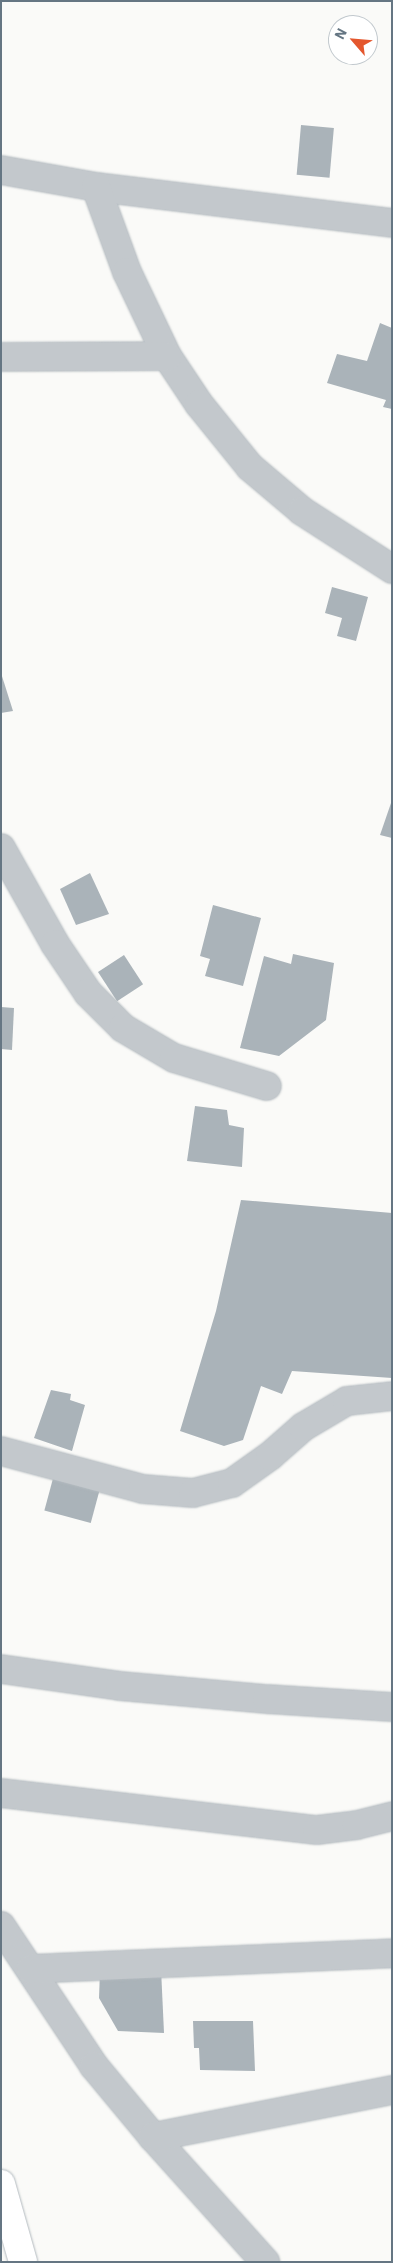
<!DOCTYPE html>
<style>
body{margin:0}
#map{position:relative;width:393px;height:2263px;overflow:hidden;background:#fafaf8;font-family:"IBM Plex Sans",sans-serif}
div>[style]{position:absolute}
.building>*{inset:0;background:#aab3b9;transform-origin:0 0}
.roads{filter:drop-shadow(0 0 1px #b3babf) drop-shadow(0 0 1px #b3babf)}
.street>*{height:28px;margin:-14px;padding:0 14px;transform-origin:14px;border-radius:14px;background:#c3c8cc}
.secondary>*{height:28px;margin:-14px;padding:0 14px;transform-origin:14px;border-radius:14px;background:#fff}
span{translate:-50% -50%;white-space:nowrap;text-align:center;line-height:1.15;-webkit-text-stroke:5px #fff;paint-order:stroke}
.frame{position:absolute;inset:0;border:2px solid #657683;pointer-events:none}
.north{position:absolute;left:328px;top:15px;width:50px;height:50px;box-sizing:border-box;background:#fff;border:1px solid #c1c8cd;border-radius:50%;rotate:297deg;font-size:14px;font-weight:700;line-height:20px;text-align:center;color:#657683}
.north::after{content:'';display:block;margin:auto;width:18px;height:22px;background:#e4572e;clip-path:polygon(50% 0,100% 100%,50% 72%,0 100%)}
</style>
<div id="map">
<div class="building">
<div style="left:301px;top:125px;width:33px;height:50px;rotate:5deg"></div>
<div style="clip-path:polygon(380px 323px,392px 328px,392px 409px,383px 407px,386px 400px,327px 383px,337px 354px,367px 361px)"></div>
<div style="clip-path:polygon(332px 587px,368px 597px,356px 641px,337px 636px,342px 618px,325px 613px)"></div>
<div style="clip-path:polygon(1px 673px,13px 711px,1px 713px)"></div>
<div style="clip-path:polygon(391px 803px,392px 803px,392px 838px,380px 835px)"></div>
<div style="clip-path:polygon(90px 873px,109px 914px,76px 925px,60px 889px)"></div>
<div style="clip-path:polygon(213px 905px,261px 918px,243px 986px,205px 976px,210px 959px,200px 956px)"></div>
<div style="clip-path:polygon(293px 954px,334px 963px,326px 1020px,279px 1056px,240px 1048px,264px 956px,291px 964px)"></div>
<div style="left:124px;top:955px;width:35px;height:31px;rotate:57deg"></div>
<div style="clip-path:polygon(1px 1007px,14px 1008px,12px 1050px,1px 1049px)"></div>
<div style="clip-path:polygon(195px 1106px,227px 1110px,229px 1125px,244px 1128px,242px 1167px,187px 1161px)"></div>
<div style="clip-path:polygon(241px 1200px,392px 1213px,392px 1378px,292px 1371px,282px 1394px,261px 1386px,243px 1440px,224px 1446px,180px 1431px,216px 1311px)"></div>
<div style="clip-path:polygon(51px 1390px,71px 1394px,70px 1400px,85px 1405px,72px 1451px,34px 1438px)"></div>
<div style="left:55px;top:1471px;width:48px;height:41px;rotate:15deg"></div>
<div style="clip-path:polygon(161px 1969px,164px 2033px,118px 2031px,99px 1998px,100px 1971px)"></div>
<div style="clip-path:polygon(193px 2021px,253px 2021px,255px 2071px,200px 2070px,199px 2048px,194px 2048px)"></div>
</div>
<div class="roads">
<div class="street">
<div style="left:1px;top:170px;width:97px;rotate:10.1deg"></div>
<div style="left:96px;top:187px;width:298px;rotate:6.9deg"></div>
<div style="left:96px;top:187px;width:90px;rotate:70deg"></div>
<div style="left:127px;top:272px;width:93px;rotate:64.5deg"></div>
<div style="left:167px;top:356px;width:58px;rotate:56.3deg"></div>
<div style="left:199px;top:404px;width:81px;rotate:51deg"></div>
<div style="left:250px;top:467px;width:68px;rotate:40.2deg"></div>
<div style="left:302px;top:511px;width:107px;rotate:32.8deg"></div>
<div style="left:1px;top:357px;width:166px;rotate:-0.3deg"></div>
<div style="left:1px;top:848px;width:110px;rotate:60.6deg"></div>
<div style="left:55px;top:944px;width:59px;rotate:56deg"></div>
<div style="left:88px;top:993px;width:49px;rotate:45deg"></div>
<div style="left:123px;top:1028px;width:59px;rotate:30.5deg"></div>
<div style="left:174px;top:1058px;width:97px;rotate:16.8deg"></div>
<div style="left:1px;top:1451px;width:147px;rotate:15deg"></div>
<div style="left:143px;top:1489px;width:50px;rotate:4.6deg"></div>
<div style="left:193px;top:1493px;width:40px;rotate:-14.4deg"></div>
<div style="left:232px;top:1483px;width:47px;rotate:-35.4deg"></div>
<div style="left:270px;top:1456px;width:44px;rotate:-41.3deg"></div>
<div style="left:303px;top:1427px;width:51px;rotate:-30.6deg"></div>
<div style="left:347px;top:1401px;width:45px;rotate:-6.3deg"></div>
<div style="left:1px;top:1669px;width:120px;rotate:8.1deg"></div>
<div style="left:120px;top:1686px;width:148px;rotate:5.1deg"></div>
<div style="left:267px;top:1699px;width:125px;rotate:3.7deg"></div>
<div style="left:1px;top:1793px;width:318px;rotate:6.7deg"></div>
<div style="left:317px;top:1830px;width:40px;rotate:-7.1deg"></div>
<div style="left:357px;top:1825px;width:36px;rotate:-14deg"></div>
<div style="left:1px;top:1926px;width:168px;rotate:56.4deg"></div>
<div style="left:94px;top:2066px;width:92px;rotate:50.3deg"></div>
<div style="left:153px;top:2137px;width:168px;rotate:48.1deg"></div>
<div style="left:31px;top:1969px;width:361px;rotate:-2.5deg"></div>
<div style="left:153px;top:2137px;width:244px;rotate:-11.1deg"></div>
</div>
<div class="secondary">
<div style="left:1px;top:2184px;width:81px;rotate:74.2deg"></div>
</div>
</div>
<div class="frame"></div>
<div class="north">N</div>
</div>
